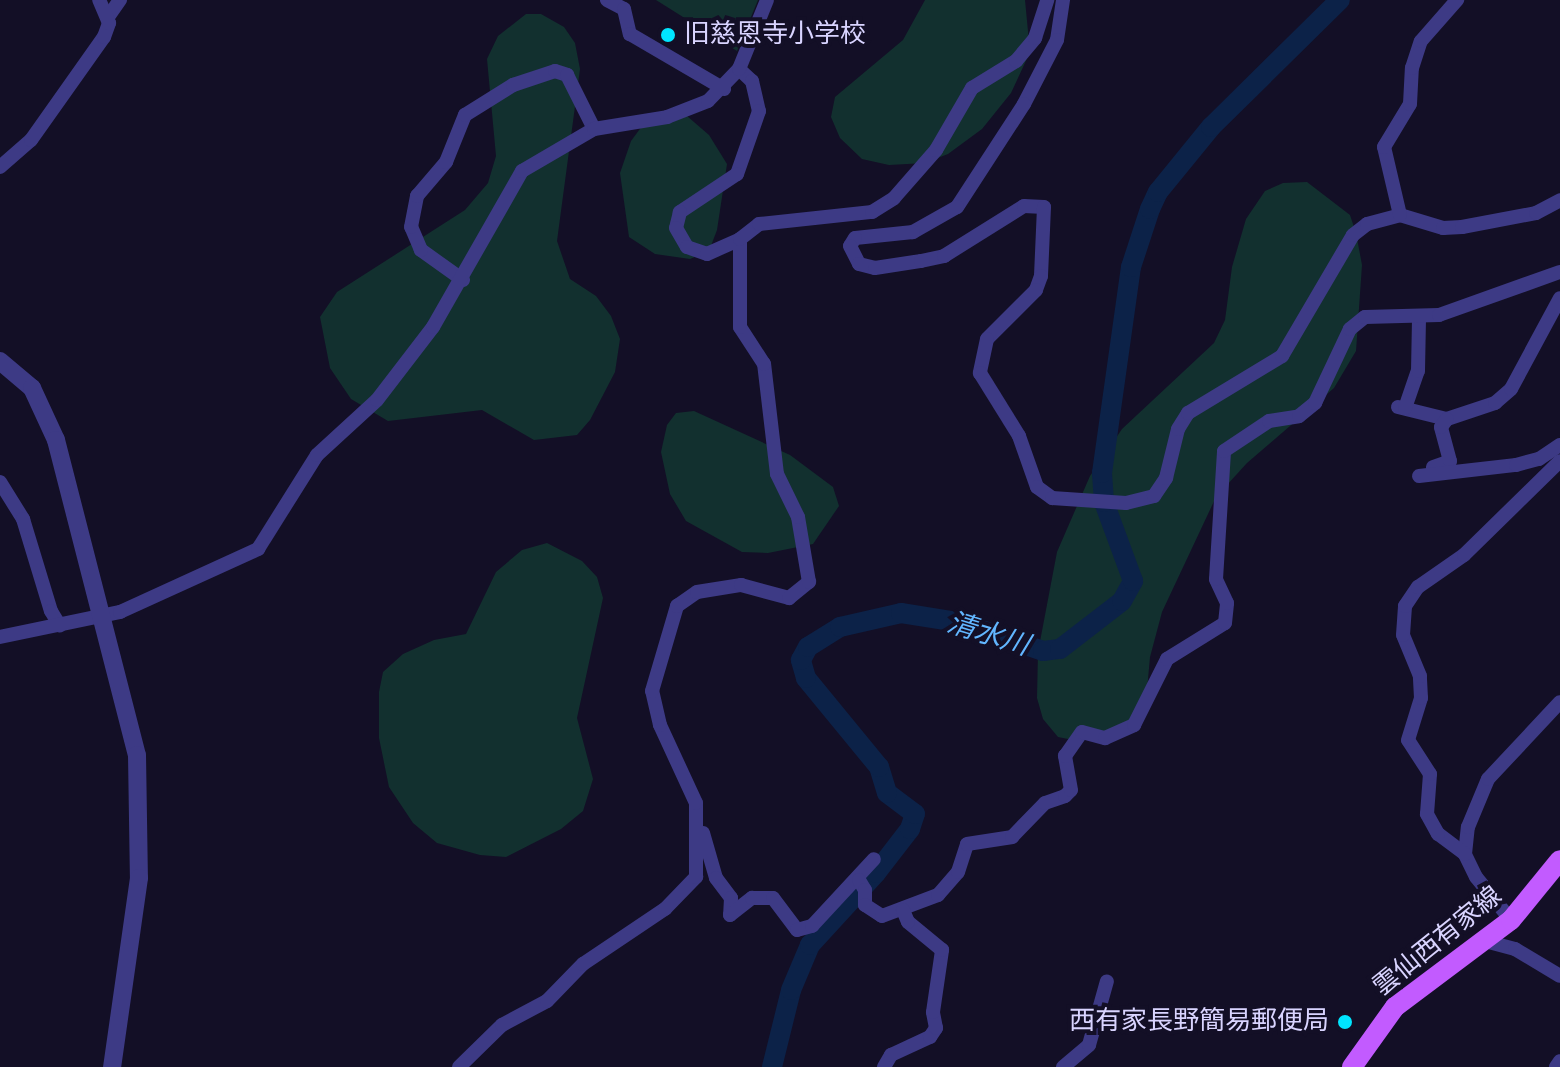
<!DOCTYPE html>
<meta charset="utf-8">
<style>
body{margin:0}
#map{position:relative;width:1560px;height:1067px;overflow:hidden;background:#130f26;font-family:"Sofia Sans Condensed","Noto Sans JP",sans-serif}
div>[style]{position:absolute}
.green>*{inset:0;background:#12302f}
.river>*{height:20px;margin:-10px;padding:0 10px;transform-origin:10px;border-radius:10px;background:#0c2248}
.minor>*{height:14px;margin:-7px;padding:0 7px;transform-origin:7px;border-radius:7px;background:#3d3a85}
.tertiary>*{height:18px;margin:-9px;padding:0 9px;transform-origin:9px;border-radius:9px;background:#3d3a85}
.primary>*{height:20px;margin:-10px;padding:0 10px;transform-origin:10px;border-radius:10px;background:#c25bff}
.dots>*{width:22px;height:22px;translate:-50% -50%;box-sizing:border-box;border:4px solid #130f26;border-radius:50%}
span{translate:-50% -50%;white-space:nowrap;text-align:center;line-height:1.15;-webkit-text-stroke:8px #130f26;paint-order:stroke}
.poi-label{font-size:26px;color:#d9d4ff}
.left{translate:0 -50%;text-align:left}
.right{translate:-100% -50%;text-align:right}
.street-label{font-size:26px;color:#d9d4ff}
.water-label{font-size:28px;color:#62b6ff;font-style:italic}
</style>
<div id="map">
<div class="green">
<div style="clip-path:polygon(656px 0,758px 0,737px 51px)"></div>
<div style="clip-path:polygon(925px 0,1025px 0,1030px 52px,1011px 93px,982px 129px,948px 154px,925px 163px,889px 165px,862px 159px,840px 138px,831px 117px,835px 97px,903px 40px)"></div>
<div style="clip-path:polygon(526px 14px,541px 14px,564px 27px,575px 43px,580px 69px,557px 241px,570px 279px,596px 296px,611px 316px,620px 339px,615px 372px,590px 420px,577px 435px,534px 440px,482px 410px,388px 421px,351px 399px,330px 368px,320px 317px,337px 292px,465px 210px,488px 183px,496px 156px,487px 59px,498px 36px)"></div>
<div style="clip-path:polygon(687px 116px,709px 135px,727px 164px,717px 230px,709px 251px,690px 259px,655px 254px,629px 237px,620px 173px,631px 141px,648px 118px)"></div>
<div style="clip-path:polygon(1307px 182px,1350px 215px,1356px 233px,1362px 265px,1356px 351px,1334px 388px,1247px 463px,1216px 497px,1162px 612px,1150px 657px,1146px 701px,1131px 722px,1078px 741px,1058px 737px,1043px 719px,1037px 698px,1038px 652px,1057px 552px,1090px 476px,1122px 429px,1214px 343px,1225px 320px,1232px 267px,1246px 219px,1265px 191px,1283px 183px)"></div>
<div style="clip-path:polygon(694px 411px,790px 455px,833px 487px,839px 506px,813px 544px,768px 553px,742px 552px,686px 521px,670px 494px,661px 452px,667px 425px,676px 413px)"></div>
<div style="clip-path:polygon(547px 543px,582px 561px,597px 577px,603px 598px,577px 718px,593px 779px,583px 811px,561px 829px,506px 857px,480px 855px,437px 843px,413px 823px,389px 787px,379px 738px,379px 692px,383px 672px,403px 654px,434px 640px,466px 634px,496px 572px,522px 550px)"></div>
</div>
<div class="river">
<div style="left:772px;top:1067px;width:79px;rotate:-76.1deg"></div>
<div style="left:791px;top:990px;width:49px;rotate:-67.1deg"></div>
<div style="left:810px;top:945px;width:98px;rotate:-47.5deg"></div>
<div style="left:876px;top:873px;width:56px;rotate:-52.3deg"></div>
<div style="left:910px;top:829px;width:16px;rotate:-72deg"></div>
<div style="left:915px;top:814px;width:35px;rotate:-143deg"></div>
<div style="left:887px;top:793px;width:27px;rotate:-107deg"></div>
<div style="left:879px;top:767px;width:115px;rotate:-129.4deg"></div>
<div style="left:806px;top:678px;width:19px;rotate:-106deg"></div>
<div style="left:801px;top:660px;width:15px;rotate:-62deg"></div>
<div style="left:808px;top:647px;width:38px;rotate:-32deg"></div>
<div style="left:840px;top:627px;width:63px;rotate:-12.9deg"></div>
<div style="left:901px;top:613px;width:58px;rotate:9deg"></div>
<div style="left:958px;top:622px;width:90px;rotate:18.8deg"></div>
<div style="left:1043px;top:651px;width:17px;rotate:-7deg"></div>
<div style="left:1060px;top:649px;width:78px;rotate:-37.7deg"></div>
<div style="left:1122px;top:601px;width:23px;rotate:-61deg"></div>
<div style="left:1133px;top:581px;width:84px;rotate:-110.2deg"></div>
<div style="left:1104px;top:502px;width:29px;rotate:-94deg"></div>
<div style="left:1102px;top:473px;width:208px;rotate:-82deg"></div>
<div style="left:1131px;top:267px;width:61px;rotate:-71.9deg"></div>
<div style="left:1150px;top:209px;width:19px;rotate:-65deg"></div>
<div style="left:1158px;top:192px;width:84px;rotate:-50.8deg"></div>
<div style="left:1211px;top:127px;width:181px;rotate:-44.6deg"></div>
</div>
<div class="minor">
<div style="left:607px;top:0;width:19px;rotate:28deg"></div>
<div style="left:624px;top:9px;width:26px;rotate:77deg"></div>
<div style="left:630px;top:34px;width:109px;rotate:30.3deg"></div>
<div style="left:1063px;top:0;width:40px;rotate:98.5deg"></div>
<div style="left:1057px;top:40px;width:72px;rotate:117.3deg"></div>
<div style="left:1024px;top:104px;width:123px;rotate:123deg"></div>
<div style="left:957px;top:207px;width:51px;rotate:150.4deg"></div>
<div style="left:913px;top:232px;width:58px;rotate:174.1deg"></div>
<div style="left:855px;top:238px;width:9px;rotate:122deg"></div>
<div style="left:850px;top:246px;width:20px;rotate:63deg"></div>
<div style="left:859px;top:264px;width:16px;rotate:14deg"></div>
<div style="left:875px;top:268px;width:47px;rotate:-8.7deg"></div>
<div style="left:921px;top:261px;width:24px;rotate:-12deg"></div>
<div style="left:944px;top:256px;width:94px;rotate:-32deg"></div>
<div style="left:1024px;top:206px;width:20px;rotate:3deg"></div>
<div style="left:1044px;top:207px;width:69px;rotate:92.5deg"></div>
<div style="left:1041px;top:276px;width:15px;rotate:110deg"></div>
<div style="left:1036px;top:290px;width:69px;rotate:135deg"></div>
<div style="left:987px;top:339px;width:35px;rotate:102deg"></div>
<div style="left:980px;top:373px;width:74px;rotate:58.2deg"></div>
<div style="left:1019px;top:436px;width:54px;rotate:70.6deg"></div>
<div style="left:1037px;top:487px;width:19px;rotate:36deg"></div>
<div style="left:1052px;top:498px;width:74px;rotate:3.9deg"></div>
<div style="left:1126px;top:503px;width:29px;rotate:-14deg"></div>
<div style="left:1154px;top:496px;width:22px;rotate:-56deg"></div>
<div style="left:1166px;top:478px;width:50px;rotate:-76.2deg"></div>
<div style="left:1178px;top:429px;width:19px;rotate:-58deg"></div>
<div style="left:1188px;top:413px;width:110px;rotate:-31.2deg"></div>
<div style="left:1282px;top:356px;width:140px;rotate:-59.6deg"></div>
<div style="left:1353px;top:235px;width:18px;rotate:-38deg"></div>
<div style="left:1367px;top:224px;width:34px;rotate:-15deg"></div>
<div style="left:1400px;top:215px;width:45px;rotate:16.8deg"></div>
<div style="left:1443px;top:228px;width:19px;rotate:-3deg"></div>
<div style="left:1462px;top:227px;width:75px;rotate:-10.7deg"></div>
<div style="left:1536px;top:213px;width:27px;rotate:-28deg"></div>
<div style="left:108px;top:17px;width:21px;rotate:-55deg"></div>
<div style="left:739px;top:69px;width:18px;rotate:43deg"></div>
<div style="left:752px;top:81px;width:31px;rotate:77deg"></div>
<div style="left:759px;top:111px;width:67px;rotate:109.2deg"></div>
<div style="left:737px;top:174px;width:69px;rotate:146.3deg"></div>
<div style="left:680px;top:212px;width:16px;rotate:104deg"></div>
<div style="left:676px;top:228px;width:22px;rotate:60deg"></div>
<div style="left:687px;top:247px;width:21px;rotate:19deg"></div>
<div style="left:707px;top:254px;width:36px;rotate:-24deg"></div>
<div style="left:0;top:167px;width:41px;rotate:-41.1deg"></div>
<div style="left:31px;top:140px;width:126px;rotate:-54.7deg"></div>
<div style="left:104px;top:37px;width:15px;rotate:-70deg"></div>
<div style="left:109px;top:23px;width:25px;rotate:-113deg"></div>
<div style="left:1400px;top:215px;width:70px;rotate:-103.2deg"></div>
<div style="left:1384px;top:147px;width:50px;rotate:-58.8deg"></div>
<div style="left:1410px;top:104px;width:36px;rotate:-87deg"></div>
<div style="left:1412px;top:68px;width:28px;rotate:-72deg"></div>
<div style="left:1421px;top:41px;width:55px;rotate:-48.7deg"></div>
<div style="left:463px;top:280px;width:52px;rotate:-144.5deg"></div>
<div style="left:421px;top:250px;width:25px;rotate:-113deg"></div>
<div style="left:411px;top:227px;width:32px;rotate:-79deg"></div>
<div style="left:417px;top:196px;width:45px;rotate:-49.5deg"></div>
<div style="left:446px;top:162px;width:51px;rotate:-68deg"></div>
<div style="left:465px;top:115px;width:57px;rotate:-32deg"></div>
<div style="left:513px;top:85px;width:44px;rotate:-18.4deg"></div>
<div style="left:555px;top:71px;width:13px;rotate:18deg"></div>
<div style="left:567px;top:75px;width:60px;rotate:63.4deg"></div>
<div style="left:1398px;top:407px;width:50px;rotate:13.8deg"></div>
<div style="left:1447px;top:419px;width:51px;rotate:-18.4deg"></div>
<div style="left:1495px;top:403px;width:21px;rotate:-41deg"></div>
<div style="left:1511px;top:389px;width:103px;rotate:-61.7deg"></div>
<div style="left:1405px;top:408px;width:39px;rotate:-71deg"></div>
<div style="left:1418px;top:371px;width:53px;rotate:-88.9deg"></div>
<div style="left:1433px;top:467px;width:18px;rotate:-19deg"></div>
<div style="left:1450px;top:461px;width:35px;rotate:-105deg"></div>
<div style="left:1441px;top:427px;width:10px;rotate:-53deg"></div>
<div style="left:1419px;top:476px;width:98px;rotate:-6.5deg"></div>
<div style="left:1516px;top:465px;width:24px;rotate:-15deg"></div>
<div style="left:1539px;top:459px;width:25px;rotate:-34deg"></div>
<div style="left:0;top:482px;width:44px;rotate:58.1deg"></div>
<div style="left:23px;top:519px;width:96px;rotate:73.1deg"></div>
<div style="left:51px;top:611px;width:17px;rotate:59deg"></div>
<div style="left:0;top:637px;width:123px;rotate:-11.8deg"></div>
<div style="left:120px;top:612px;width:152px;rotate:-24.5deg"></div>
<div style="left:258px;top:549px;width:111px;rotate:-57.9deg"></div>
<div style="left:317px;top:455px;width:81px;rotate:-42.5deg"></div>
<div style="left:377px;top:400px;width:92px;rotate:-52.5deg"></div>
<div style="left:433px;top:327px;width:180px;rotate:-60.3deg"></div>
<div style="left:522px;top:171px;width:83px;rotate:-30.3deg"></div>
<div style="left:594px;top:129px;width:74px;rotate:-9.3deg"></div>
<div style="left:667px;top:117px;width:44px;rotate:-21.3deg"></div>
<div style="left:708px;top:101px;width:45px;rotate:-45.9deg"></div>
<div style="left:739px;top:69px;width:74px;rotate:-67.9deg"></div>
<div style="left:703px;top:833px;width:47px;rotate:73.9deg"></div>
<div style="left:716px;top:878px;width:25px;rotate:53deg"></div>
<div style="left:731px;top:898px;width:17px;rotate:93deg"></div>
<div style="left:730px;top:915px;width:28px;rotate:-38deg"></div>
<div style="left:752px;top:898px;width:21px"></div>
<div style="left:773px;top:898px;width:40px;rotate:53deg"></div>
<div style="left:797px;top:930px;width:16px;rotate:-15deg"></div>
<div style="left:812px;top:926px;width:91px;rotate:-47.2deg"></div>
<div style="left:1465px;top:854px;width:27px;rotate:-84deg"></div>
<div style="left:1468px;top:827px;width:52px;rotate:-67.4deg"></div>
<div style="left:1488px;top:779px;width:105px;rotate:-46.9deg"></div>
<div style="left:859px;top:880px;width:12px;rotate:59deg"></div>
<div style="left:865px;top:890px;width:15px;rotate:90deg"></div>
<div style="left:865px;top:905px;width:20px;rotate:33deg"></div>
<div style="left:882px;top:916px;width:60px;rotate:-20.6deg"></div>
<div style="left:938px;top:895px;width:30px;rotate:-49deg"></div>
<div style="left:958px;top:872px;width:29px;rotate:-72deg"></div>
<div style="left:967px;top:844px;width:46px;rotate:-8.8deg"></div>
<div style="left:1012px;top:837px;width:47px;rotate:-45.9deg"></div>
<div style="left:1045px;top:803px;width:21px;rotate:-19deg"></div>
<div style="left:1065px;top:796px;width:8px;rotate:-45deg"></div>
<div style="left:1071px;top:790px;width:35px;rotate:-100deg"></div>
<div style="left:1065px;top:756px;width:29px;rotate:-55deg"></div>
<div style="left:1082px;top:732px;width:24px;rotate:15deg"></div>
<div style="left:1105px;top:738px;width:32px;rotate:-24deg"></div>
<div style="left:1134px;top:725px;width:74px;rotate:-63.4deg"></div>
<div style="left:1167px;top:659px;width:68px;rotate:-31.8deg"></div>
<div style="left:1225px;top:623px;width:20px;rotate:-84deg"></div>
<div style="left:1227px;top:603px;width:26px;rotate:-115deg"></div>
<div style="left:1216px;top:579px;width:128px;rotate:-86.4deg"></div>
<div style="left:1224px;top:451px;width:54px;rotate:-33.7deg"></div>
<div style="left:1269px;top:421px;width:30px;rotate:-9deg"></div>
<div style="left:1299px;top:416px;width:21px;rotate:-39deg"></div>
<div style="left:1315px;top:403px;width:82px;rotate:-64.7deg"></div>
<div style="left:1350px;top:329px;width:19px;rotate:-39deg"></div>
<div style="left:1365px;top:317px;width:74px;rotate:-1.5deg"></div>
<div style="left:1439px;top:315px;width:128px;rotate:-19.6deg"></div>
<div style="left:1511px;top:920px;width:55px;rotate:-129.1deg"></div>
<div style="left:1476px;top:877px;width:25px;rotate:-116deg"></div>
<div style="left:1465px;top:854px;width:34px;rotate:-143deg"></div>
<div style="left:1438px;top:834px;width:23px;rotate:-119deg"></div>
<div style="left:1427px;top:814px;width:40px;rotate:-85.7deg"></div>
<div style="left:1430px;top:774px;width:40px;rotate:-122.9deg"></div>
<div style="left:1408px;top:740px;width:44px;rotate:-72.8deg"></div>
<div style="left:1421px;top:698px;width:22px;rotate:-93deg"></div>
<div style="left:1420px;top:676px;width:44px;rotate:-112.5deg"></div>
<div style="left:1403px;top:635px;width:29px;rotate:-86deg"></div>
<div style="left:1405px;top:606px;width:23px;rotate:-56deg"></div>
<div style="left:1418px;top:587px;width:56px;rotate:-34.8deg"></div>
<div style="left:1464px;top:555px;width:134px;rotate:-44.4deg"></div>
<div style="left:1485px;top:941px;width:31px;rotate:15deg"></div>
<div style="left:1515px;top:949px;width:52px;rotate:31deg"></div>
<div style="left:459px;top:1067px;width:60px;rotate:-44.3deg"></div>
<div style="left:502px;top:1025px;width:51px;rotate:-28.1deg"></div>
<div style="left:547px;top:1001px;width:52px;rotate:-45.8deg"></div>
<div style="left:583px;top:964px;width:99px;rotate:-33.9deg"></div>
<div style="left:665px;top:909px;width:45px;rotate:-45.9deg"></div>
<div style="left:696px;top:877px;width:74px;rotate:-90deg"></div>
<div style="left:696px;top:803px;width:86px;rotate:-114.8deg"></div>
<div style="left:660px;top:725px;width:35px;rotate:-103deg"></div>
<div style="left:652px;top:691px;width:89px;rotate:-73.6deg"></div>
<div style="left:677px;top:606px;width:24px;rotate:-35deg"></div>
<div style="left:697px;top:592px;width:45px;rotate:-9deg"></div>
<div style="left:741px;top:585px;width:50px;rotate:15.2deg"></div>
<div style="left:789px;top:598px;width:26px;rotate:-39deg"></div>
<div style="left:809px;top:582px;width:66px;rotate:-99.6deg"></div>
<div style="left:798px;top:517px;width:48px;rotate:-116deg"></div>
<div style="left:777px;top:474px;width:111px;rotate:-96.7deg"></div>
<div style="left:764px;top:364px;width:44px;rotate:-123deg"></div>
<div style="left:740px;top:327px;width:88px;rotate:-90deg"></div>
<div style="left:740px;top:239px;width:24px;rotate:-38deg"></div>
<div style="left:759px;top:224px;width:114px;rotate:-6.1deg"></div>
<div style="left:872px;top:212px;width:26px;rotate:-32deg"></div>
<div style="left:894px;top:198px;width:64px;rotate:-48.8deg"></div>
<div style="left:936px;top:150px;width:72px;rotate:-59.9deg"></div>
<div style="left:972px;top:88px;width:52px;rotate:-31.5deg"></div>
<div style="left:1016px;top:61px;width:30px;rotate:-50deg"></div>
<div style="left:1035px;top:38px;width:40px;rotate:-72deg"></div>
<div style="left:884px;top:1067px;width:14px;rotate:-60deg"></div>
<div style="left:891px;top:1055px;width:43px;rotate:-24.8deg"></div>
<div style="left:930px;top:1037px;width:11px;rotate:-56deg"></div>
<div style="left:936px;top:1028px;width:16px;rotate:-101deg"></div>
<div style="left:933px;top:1012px;width:63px;rotate:-81.7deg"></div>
<div style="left:942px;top:950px;width:44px;rotate:-140.5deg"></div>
<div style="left:908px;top:922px;width:13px;rotate:-113deg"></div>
<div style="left:1063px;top:1067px;width:34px;rotate:-40deg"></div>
<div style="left:1089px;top:1045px;width:66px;rotate:-74.3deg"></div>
<div style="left:1556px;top:1067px;width:7px;rotate:-56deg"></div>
</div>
<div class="tertiary">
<div style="left:0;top:361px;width:42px;rotate:40.2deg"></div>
<div style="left:32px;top:388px;width:57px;rotate:65.2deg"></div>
<div style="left:56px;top:440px;width:325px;rotate:75.6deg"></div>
<div style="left:137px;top:755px;width:123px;rotate:89.1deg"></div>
<div style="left:139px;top:878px;width:191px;rotate:98.1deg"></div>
</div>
<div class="primary">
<div style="left:1352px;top:1067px;width:74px;rotate:-54.4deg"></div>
<div style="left:1395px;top:1007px;width:145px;rotate:-36.9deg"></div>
<div style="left:1511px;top:920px;width:77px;rotate:-50.8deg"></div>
</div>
<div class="dots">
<div style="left:668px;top:35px;background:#00e5ff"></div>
<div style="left:1345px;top:1022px;background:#00e5ff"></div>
</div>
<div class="poi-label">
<span class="left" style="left:684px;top:35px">旧慈恩寺小学校</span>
<span class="right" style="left:1329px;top:1022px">西有家長野簡易郵便局</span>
</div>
<div class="street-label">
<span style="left:1438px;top:942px;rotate:-39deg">雲仙西有家線</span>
</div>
<div class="water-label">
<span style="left:988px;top:635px;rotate:17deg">清水川</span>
</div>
</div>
